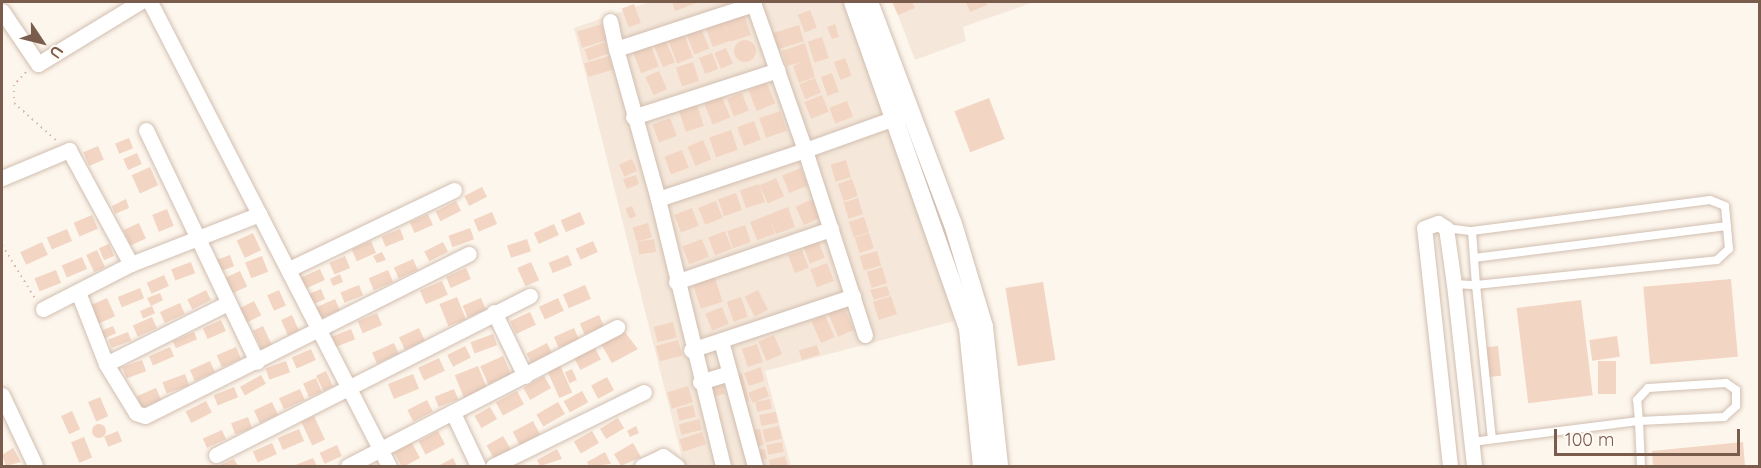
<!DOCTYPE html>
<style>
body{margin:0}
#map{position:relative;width:1761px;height:468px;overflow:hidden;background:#fdf6ec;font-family:Quicksand,sans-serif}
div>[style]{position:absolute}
.residential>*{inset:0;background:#f5e8da}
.building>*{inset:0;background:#f3d5c3;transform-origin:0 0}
.round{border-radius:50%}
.path>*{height:2px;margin-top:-1px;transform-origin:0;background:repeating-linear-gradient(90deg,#d9b8a5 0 1.5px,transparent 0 6px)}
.roads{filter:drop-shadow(0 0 2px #d1beb0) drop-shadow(0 0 2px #d1beb0)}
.service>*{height:8px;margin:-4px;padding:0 4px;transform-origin:4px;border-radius:4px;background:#fff}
.minor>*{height:15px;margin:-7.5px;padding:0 7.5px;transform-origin:7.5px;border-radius:7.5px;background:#fff}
.tertiary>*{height:18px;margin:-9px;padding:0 9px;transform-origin:9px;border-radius:9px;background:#fff}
span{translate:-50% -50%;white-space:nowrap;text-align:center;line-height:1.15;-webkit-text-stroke:4.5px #fffaf3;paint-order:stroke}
.frame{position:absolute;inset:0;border:3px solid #7a5c4d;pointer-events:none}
.north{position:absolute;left:12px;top:12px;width:60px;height:60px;-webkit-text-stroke:4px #fffaf3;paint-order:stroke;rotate:125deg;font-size:16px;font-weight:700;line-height:24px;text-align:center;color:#7a5c4d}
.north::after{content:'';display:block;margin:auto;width:21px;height:27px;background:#7a5c4d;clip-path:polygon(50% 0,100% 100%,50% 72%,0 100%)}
.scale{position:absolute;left:1554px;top:429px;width:186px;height:27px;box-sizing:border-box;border:3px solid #7a5c4d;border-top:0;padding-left:8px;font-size:18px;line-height:21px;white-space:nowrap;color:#7a5c4d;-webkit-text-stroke:4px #fffaf3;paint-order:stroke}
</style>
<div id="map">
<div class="residential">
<div style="clip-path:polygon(649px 2px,848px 2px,950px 297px,954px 321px,765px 371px,791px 466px,684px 466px,574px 28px)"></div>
<div style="clip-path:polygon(893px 2px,1034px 2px,963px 27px,966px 41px,915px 60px)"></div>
</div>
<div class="building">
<div style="clip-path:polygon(672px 2px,699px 2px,675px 11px)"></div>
<div style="clip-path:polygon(892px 2px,912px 2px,915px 8px,898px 15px)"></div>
<div style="clip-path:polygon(966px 2px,986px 2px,987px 5px,970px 12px)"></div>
<div style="left:634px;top:4px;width:20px;height:13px;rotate:70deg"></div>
<div style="left:810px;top:10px;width:19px;height:13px;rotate:69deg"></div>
<div style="left:744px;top:14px;width:22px;height:22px;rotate:72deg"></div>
<div style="left:723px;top:22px;width:20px;height:18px;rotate:70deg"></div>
<div style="left:602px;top:24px;width:17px;height:26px;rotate:73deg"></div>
<div style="clip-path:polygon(835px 24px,839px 37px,832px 39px,827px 27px)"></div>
<div style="left:799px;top:25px;width:17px;height:27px;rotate:73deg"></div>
<div style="left:701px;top:28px;width:22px;height:16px;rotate:68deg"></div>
<div style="left:684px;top:34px;width:25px;height:17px;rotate:69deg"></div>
<div style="left:822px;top:37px;width:22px;height:15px;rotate:72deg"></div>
<div class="round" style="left:734px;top:40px;width:22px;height:22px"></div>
<div style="left:666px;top:41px;width:23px;height:13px;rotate:67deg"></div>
<div style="left:605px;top:42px;width:12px;height:22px;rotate:70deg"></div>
<div style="clip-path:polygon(805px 43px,815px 77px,799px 83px,793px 66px,802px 62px,787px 66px,782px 51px)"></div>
<div style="left:651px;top:46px;width:22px;height:19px;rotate:69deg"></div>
<div style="left:726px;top:48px;width:17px;height:13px;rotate:66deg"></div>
<div style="left:712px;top:53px;width:17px;height:14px;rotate:69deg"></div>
<div style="left:609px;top:56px;width:14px;height:26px;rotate:73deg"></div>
<div style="left:845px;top:58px;width:19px;height:12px;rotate:69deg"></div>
<div style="left:693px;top:62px;width:20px;height:18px;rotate:72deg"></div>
<div style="left:659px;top:71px;width:20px;height:15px;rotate:66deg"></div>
<div style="left:832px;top:73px;width:20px;height:12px;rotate:70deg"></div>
<div style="left:815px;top:78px;width:16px;height:17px;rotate:68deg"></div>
<div style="left:767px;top:83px;width:22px;height:20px;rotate:68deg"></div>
<div style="left:742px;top:93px;width:19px;height:16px;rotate:69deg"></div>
<div style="left:822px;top:95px;width:18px;height:19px;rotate:68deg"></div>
<div style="left:722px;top:97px;width:22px;height:19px;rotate:68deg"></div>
<div style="left:989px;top:98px;width:44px;height:37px;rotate:69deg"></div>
<div style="left:847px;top:101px;width:17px;height:19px;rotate:69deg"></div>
<div style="left:697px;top:105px;width:22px;height:19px;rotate:72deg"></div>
<div style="left:780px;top:111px;width:21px;height:22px;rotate:71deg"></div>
<div style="left:670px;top:118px;width:19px;height:19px;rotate:69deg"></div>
<div style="left:754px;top:121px;width:20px;height:18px;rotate:70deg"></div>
<div style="left:731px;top:130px;width:21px;height:23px;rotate:71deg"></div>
<div style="left:129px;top:138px;width:11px;height:15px;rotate:68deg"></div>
<div style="left:703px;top:140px;width:21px;height:17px;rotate:67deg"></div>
<div style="left:98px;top:146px;width:15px;height:16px;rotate:67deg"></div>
<div style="left:682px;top:150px;width:19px;height:19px;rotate:69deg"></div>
<div style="left:137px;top:153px;width:12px;height:15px;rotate:66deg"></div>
<div style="left:632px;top:159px;width:13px;height:14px;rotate:67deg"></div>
<div style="left:846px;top:160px;width:18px;height:16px;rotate:74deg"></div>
<div style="left:150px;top:167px;width:20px;height:20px;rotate:66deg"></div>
<div style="left:801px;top:168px;width:19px;height:20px;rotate:69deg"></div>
<div style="clip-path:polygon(636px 175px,639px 184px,627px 189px,623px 179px)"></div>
<div style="left:776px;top:178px;width:20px;height:18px;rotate:66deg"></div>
<div style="left:852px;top:179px;width:18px;height:15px;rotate:71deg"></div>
<div style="left:759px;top:184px;width:19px;height:20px;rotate:72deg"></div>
<div style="left:482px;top:187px;width:11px;height:20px;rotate:63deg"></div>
<div style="left:736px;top:193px;width:18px;height:19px;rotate:71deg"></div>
<div style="left:858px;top:198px;width:17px;height:15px;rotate:73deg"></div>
<div style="clip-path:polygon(126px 199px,129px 208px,115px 214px,112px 206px)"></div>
<div style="left:813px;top:199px;width:20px;height:19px;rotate:66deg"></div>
<div style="left:456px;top:201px;width:11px;height:23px;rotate:63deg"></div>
<div style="left:716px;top:201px;width:18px;height:19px;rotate:68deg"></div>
<div style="left:632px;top:206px;width:11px;height:7px;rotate:68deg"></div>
<div style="clip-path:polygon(788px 207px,795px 227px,776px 234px,770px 219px,775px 234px,757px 240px,750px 222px)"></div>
<div style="left:692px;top:208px;width:19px;height:19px;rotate:69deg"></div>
<div style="left:167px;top:209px;width:18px;height:16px;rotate:68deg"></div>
<div style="left:492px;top:212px;width:13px;height:20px;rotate:67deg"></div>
<div style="left:580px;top:212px;width:13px;height:21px;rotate:67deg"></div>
<div style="left:428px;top:214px;width:12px;height:20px;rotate:66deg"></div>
<div style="left:92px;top:215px;width:15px;height:20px;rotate:67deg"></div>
<div style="left:864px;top:217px;width:16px;height:16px;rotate:72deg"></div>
<div style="left:139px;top:223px;width:17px;height:17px;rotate:66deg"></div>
<div style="left:648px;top:223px;width:15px;height:16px;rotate:74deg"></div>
<div style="left:554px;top:224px;width:12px;height:22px;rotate:66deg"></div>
<div style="left:745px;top:225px;width:18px;height:19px;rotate:71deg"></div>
<div style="left:470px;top:228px;width:12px;height:23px;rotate:70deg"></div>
<div style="left:67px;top:229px;width:13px;height:22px;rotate:67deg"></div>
<div style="left:400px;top:229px;width:11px;height:20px;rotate:68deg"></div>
<div style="left:725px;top:231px;width:19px;height:18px;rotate:69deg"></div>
<div style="left:253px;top:233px;width:19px;height:18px;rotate:65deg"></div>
<div style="left:869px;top:233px;width:16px;height:15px;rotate:72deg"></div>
<div style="left:527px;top:239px;width:13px;height:21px;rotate:72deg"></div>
<div style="left:654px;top:239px;width:13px;height:17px;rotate:81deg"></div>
<div style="left:702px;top:239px;width:19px;height:21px;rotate:69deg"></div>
<div style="left:818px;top:240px;width:19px;height:16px;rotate:69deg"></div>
<div style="left:371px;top:241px;width:13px;height:21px;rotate:67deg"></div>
<div style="left:593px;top:241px;width:12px;height:19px;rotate:66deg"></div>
<div style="left:42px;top:242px;width:14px;height:24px;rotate:65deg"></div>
<div style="left:443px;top:242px;width:11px;height:21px;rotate:63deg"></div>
<div style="left:109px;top:244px;width:13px;height:11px;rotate:67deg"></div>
<div style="left:97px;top:250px;width:19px;height:12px;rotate:65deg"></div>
<div style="left:802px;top:250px;width:19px;height:15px;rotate:69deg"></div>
<div style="left:877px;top:251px;width:15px;height:18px;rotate:74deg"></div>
<div style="clip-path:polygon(382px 252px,386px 260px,377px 263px,373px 256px)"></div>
<div style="left:230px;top:255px;width:12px;height:15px;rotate:70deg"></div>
<div style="left:568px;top:255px;width:11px;height:21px;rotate:68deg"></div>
<div style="left:262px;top:256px;width:17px;height:18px;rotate:69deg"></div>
<div style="left:345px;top:256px;width:13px;height:17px;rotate:67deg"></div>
<div style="left:82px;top:257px;width:13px;height:22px;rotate:67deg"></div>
<div style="left:413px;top:259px;width:12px;height:21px;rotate:66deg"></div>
<div style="left:191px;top:262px;width:12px;height:21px;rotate:70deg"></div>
<div style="left:531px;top:262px;width:20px;height:15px;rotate:66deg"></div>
<div style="left:827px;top:263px;width:19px;height:18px;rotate:69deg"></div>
<div style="left:882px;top:267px;width:17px;height:16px;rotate:73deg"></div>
<div style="left:466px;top:268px;width:12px;height:22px;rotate:66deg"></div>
<div style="left:320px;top:269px;width:12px;height:22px;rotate:66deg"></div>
<div style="left:56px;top:270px;width:14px;height:23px;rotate:69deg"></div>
<div style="left:388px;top:270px;width:13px;height:21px;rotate:67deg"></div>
<div style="left:240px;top:271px;width:17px;height:16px;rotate:65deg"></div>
<div style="clip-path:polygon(340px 274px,343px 282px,333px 286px,330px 279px)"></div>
<div style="left:164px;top:275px;width:12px;height:19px;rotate:66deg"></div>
<div style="left:714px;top:275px;width:28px;height:23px;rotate:72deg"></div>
<div style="left:1731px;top:279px;width:78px;height:88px;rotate:85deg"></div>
<div style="left:442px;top:281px;width:15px;height:24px;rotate:67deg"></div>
<div style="left:1043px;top:282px;width:79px;height:38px;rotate:81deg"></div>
<div style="left:359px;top:285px;width:11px;height:20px;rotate:68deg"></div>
<div style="left:585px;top:285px;width:15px;height:24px;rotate:67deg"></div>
<div style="clip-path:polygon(887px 286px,890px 295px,874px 300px,870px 290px)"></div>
<div style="left:140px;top:288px;width:11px;height:24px;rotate:68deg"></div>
<div style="left:321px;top:289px;width:11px;height:15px;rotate:68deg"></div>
<div style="left:206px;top:290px;width:11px;height:21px;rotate:63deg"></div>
<div style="left:279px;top:290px;width:17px;height:13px;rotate:66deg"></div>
<div style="left:758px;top:290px;width:22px;height:15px;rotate:63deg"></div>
<div style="clip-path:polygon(160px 293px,163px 300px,151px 306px,147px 298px)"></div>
<div style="left:891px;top:296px;width:19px;height:19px;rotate:72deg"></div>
<div style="left:457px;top:297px;width:24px;height:19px;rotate:68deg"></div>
<div style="left:741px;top:297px;width:21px;height:15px;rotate:71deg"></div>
<div style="left:107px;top:298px;width:20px;height:24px;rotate:66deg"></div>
<div style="left:481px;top:298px;width:13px;height:20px;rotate:67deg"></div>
<div style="left:558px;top:298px;width:14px;height:21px;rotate:65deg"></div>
<div style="left:335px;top:299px;width:12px;height:22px;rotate:66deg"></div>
<div style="left:1581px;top:300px;width:96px;height:65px;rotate:83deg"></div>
<div style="left:254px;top:301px;width:16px;height:17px;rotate:63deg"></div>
<div style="left:180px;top:303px;width:12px;height:22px;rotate:66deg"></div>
<div style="left:152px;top:306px;width:8px;height:13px;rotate:67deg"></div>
<div style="left:722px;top:307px;width:18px;height:18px;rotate:68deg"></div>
<div style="left:844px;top:307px;width:25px;height:17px;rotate:67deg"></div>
<div style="left:530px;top:312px;width:14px;height:22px;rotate:65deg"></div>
<div style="left:377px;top:313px;width:13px;height:21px;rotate:67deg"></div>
<div style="left:292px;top:315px;width:17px;height:12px;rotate:66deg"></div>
<div style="left:599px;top:315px;width:12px;height:21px;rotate:66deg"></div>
<div style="left:825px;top:315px;width:24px;height:15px;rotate:66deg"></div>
<div style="left:152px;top:317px;width:12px;height:21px;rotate:66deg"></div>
<div style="left:221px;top:320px;width:12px;height:20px;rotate:66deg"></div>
<div style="left:673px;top:322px;width:16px;height:20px;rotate:76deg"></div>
<div style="left:113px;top:326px;width:8px;height:15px;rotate:67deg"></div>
<div style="left:263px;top:326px;width:23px;height:11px;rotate:65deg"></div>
<div style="clip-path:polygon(620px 326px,638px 349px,612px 363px,601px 344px)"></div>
<div style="left:419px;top:328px;width:14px;height:22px;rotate:65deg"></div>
<div style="left:574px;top:328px;width:12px;height:22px;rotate:66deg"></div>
<div style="left:351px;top:329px;width:11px;height:21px;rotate:68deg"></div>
<div style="left:128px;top:332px;width:9px;height:21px;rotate:69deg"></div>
<div style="left:194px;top:332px;width:8px;height:23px;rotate:67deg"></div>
<div style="left:493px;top:334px;width:12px;height:24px;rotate:70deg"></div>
<div style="left:774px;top:335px;width:21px;height:17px;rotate:67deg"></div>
<div style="left:1617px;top:336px;width:21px;height:28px;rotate:82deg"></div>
<div style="left:678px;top:340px;width:16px;height:23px;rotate:75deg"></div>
<div style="left:394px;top:343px;width:12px;height:24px;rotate:66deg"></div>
<div style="left:547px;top:343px;width:11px;height:23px;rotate:63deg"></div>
<div style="left:757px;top:344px;width:19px;height:16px;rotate:72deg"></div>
<div style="left:817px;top:345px;width:10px;height:19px;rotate:73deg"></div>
<div style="left:465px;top:346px;width:13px;height:20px;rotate:63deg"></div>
<div style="left:1498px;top:346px;width:30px;height:14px;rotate:84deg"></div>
<div style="left:170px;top:347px;width:10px;height:23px;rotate:66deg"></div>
<div style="left:236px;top:347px;width:13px;height:21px;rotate:67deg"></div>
<div style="left:595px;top:348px;width:13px;height:23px;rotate:63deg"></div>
<div style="left:311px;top:349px;width:12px;height:21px;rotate:66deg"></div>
<div style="left:503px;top:356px;width:20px;height:25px;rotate:66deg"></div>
<div style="left:439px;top:358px;width:14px;height:23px;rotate:65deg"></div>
<div style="left:142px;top:360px;width:12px;height:21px;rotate:70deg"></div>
<div style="left:210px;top:361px;width:12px;height:22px;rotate:66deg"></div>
<div style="left:286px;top:361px;width:12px;height:22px;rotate:70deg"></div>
<div style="left:1598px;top:361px;width:18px;height:33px"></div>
<div style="left:560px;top:365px;width:30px;height:14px;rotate:66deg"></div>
<div style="left:478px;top:366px;width:24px;height:25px;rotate:68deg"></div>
<div style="clip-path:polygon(761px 367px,764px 381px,749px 386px,744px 373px)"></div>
<div style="left:572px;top:369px;width:12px;height:8px;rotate:66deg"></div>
<div style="left:326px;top:371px;width:17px;height:11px;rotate:65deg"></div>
<div style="clip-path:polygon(742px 373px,749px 401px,742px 402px,736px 375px)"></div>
<div style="left:185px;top:374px;width:12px;height:24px;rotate:70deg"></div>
<div style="left:413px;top:374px;width:16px;height:27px;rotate:68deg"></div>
<div style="left:261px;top:375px;width:10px;height:24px;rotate:61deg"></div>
<div style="left:544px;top:376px;width:14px;height:24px;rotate:60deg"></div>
<div style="left:607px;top:377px;width:15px;height:18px;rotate:62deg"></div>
<div style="left:316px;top:378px;width:15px;height:14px;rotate:67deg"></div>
<div style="left:722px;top:381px;width:13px;height:11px;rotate:77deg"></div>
<div style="left:688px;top:386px;width:17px;height:22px;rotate:73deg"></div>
<div style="left:765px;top:386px;width:11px;height:18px;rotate:68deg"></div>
<div style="left:234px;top:387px;width:11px;height:22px;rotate:68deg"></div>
<div style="left:156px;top:388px;width:13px;height:21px;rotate:67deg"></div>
<div style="left:300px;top:389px;width:12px;height:23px;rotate:66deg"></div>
<div style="left:454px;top:389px;width:11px;height:21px;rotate:68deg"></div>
<div style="left:517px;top:391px;width:15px;height:24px;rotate:62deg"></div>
<div style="left:582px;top:391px;width:13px;height:21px;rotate:61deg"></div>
<div style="left:100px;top:397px;width:21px;height:13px;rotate:67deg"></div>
<div style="left:770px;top:399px;width:10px;height:15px;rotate:79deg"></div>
<div style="left:427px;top:400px;width:13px;height:22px;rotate:63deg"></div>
<div style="left:206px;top:401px;width:13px;height:23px;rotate:63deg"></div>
<div style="left:272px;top:402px;width:14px;height:20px;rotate:65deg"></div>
<div style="left:558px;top:402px;width:14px;height:25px;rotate:60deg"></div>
<div style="left:693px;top:405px;width:12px;height:17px;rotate:76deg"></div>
<div style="left:490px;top:407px;width:14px;height:18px;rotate:60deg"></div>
<div style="left:72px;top:411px;width:20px;height:12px;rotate:66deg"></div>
<div style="left:776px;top:412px;width:11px;height:17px;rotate:80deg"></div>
<div style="left:314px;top:416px;width:26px;height:14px;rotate:65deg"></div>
<div style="left:248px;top:417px;width:12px;height:18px;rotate:70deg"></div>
<div style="left:618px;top:418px;width:12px;height:21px;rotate:59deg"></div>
<div style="left:699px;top:419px;width:11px;height:21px;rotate:75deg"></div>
<div style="left:533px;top:421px;width:15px;height:23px;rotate:62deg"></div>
<div class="round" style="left:92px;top:424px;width:14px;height:14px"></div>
<div style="clip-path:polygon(636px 426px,639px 433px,630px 437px,627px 431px)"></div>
<div style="left:779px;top:426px;width:13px;height:17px;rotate:77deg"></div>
<div style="left:299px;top:429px;width:13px;height:23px;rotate:67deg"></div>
<div style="clip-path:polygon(760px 429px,764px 445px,756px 446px,753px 430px)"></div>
<div style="left:222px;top:430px;width:10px;height:21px;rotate:66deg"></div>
<div style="left:118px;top:431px;width:11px;height:15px;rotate:68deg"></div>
<div style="left:438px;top:431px;width:15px;height:22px;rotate:62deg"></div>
<div style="left:592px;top:431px;width:14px;height:21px;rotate:60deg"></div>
<div style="left:702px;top:432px;width:13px;height:24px;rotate:72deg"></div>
<div style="left:503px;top:436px;width:16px;height:19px;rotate:60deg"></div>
<div style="left:84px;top:437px;width:22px;height:14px;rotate:68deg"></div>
<div style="left:782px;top:442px;width:10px;height:16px;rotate:79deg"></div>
<div style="clip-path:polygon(1743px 442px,1745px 466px,1653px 466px,1652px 451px)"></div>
<div style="left:272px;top:443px;width:12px;height:21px;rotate:66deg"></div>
<div style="left:412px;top:443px;width:17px;height:20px;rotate:62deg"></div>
<div style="clip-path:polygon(633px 443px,641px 457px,621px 466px,614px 454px)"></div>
<div style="left:337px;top:445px;width:12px;height:19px;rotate:66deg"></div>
<div style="clip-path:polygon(13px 448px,21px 462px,6px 466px,2px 455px)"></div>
<div style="clip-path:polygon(557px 449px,562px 459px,540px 466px,537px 460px)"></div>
<div style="left:765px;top:449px;width:10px;height:7px;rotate:79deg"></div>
<div style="clip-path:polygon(605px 452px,611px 464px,589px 466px,587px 462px)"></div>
<div style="clip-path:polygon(785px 456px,788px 466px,770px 466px,769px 460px)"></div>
<div style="clip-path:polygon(313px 458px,317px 466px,293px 466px)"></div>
<div style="clip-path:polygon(453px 458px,457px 466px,438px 466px)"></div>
<div style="clip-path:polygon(234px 459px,238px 466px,218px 466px)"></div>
</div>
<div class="path">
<div style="left:26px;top:72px;width:18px;rotate:133deg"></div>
<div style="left:14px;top:85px;width:18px;rotate:90deg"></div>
<div style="left:14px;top:103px;width:57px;rotate:41.5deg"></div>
<div style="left:2px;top:245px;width:65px;rotate:58.3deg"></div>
</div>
<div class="roads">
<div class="service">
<div style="left:1446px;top:228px;width:26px;rotate:7deg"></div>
<div style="left:1474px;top:258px;width:255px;rotate:-7.2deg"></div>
<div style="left:1454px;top:284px;width:22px;rotate:3deg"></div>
<div style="left:1476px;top:285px;width:242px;rotate:-5.9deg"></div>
<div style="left:1717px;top:260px;width:16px;rotate:-43deg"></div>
<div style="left:1729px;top:249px;width:43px;rotate:-95.3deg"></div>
<div style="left:1725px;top:206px;width:16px;rotate:-158deg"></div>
<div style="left:1710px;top:200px;width:240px;rotate:172.6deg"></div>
<div style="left:1472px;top:231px;width:54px;rotate:85.8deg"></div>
<div style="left:1476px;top:285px;width:155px;rotate:84.1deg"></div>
<div style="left:1726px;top:383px;width:12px;rotate:35deg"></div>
<div style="left:1736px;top:390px;width:16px;rotate:90deg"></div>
<div style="left:1736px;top:406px;width:16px;rotate:137deg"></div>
<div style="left:1724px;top:417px;width:85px;rotate:177.3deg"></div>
<div style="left:1639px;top:421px;width:21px;rotate:-95deg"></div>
<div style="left:1637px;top:400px;width:16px;rotate:-47deg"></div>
<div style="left:1648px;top:388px;width:78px;rotate:-3.7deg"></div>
<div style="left:1472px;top:442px;width:168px;rotate:-7.2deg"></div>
<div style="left:1639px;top:421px;width:45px;rotate:87.5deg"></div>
</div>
<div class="minor">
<div style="left:150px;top:2px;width:522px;rotate:62.75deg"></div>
<div style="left:2px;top:11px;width:64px;rotate:55.8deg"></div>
<div style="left:38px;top:64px;width:119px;rotate:-31.3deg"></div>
<div style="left:610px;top:21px;width:29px;rotate:78deg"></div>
<div style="left:633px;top:117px;width:152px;rotate:-18deg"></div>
<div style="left:146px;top:130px;width:257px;rotate:64.4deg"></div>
<div style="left:2px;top:178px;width:73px;rotate:-22.7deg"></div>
<div style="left:69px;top:150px;width:130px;rotate:61.5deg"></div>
<div style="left:658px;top:199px;width:156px;rotate:-105.6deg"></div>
<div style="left:616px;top:49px;width:145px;rotate:-18.1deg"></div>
<div style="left:289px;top:269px;width:183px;rotate:-25.6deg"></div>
<div style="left:676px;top:282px;width:164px;rotate:-18.9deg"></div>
<div style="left:78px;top:292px;width:77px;rotate:68.7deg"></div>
<div style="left:106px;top:364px;width:57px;rotate:58.5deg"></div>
<div style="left:136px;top:413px;width:9px;rotate:18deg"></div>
<div style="left:145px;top:416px;width:362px;rotate:-26.6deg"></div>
<div style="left:43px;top:309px;width:99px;rotate:-27.1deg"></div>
<div style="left:131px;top:264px;width:138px;rotate:-21.2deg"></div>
<div style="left:494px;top:312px;width:71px;rotate:64.2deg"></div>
<div style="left:865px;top:335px;width:194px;rotate:-108deg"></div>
<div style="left:805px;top:150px;width:104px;rotate:-19.7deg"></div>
<div style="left:721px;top:341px;width:130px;rotate:74.8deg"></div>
<div style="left:691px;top:350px;width:171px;rotate:-18.4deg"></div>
<div style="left:106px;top:364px;width:136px;rotate:-26.6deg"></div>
<div style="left:700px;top:382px;width:30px;rotate:-17deg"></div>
<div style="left:2px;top:395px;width:77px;rotate:64.8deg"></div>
<div style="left:453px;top:413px;width:59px;rotate:64.7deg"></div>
<div style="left:216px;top:455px;width:352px;rotate:-26.9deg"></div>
<div style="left:348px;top:466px;width:303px;rotate:-27.3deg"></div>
<div style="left:493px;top:466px;width:168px;rotate:-26.1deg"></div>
<div style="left:642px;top:466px;width:23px;rotate:-25deg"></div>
<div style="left:663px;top:456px;width:17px;rotate:36deg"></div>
<div style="left:723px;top:466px;width:275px;rotate:-103.7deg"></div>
<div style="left:658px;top:199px;width:155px;rotate:-18.4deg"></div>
<div style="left:805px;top:150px;width:157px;rotate:-109.4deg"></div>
<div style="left:1450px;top:466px;width:239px;rotate:-96.2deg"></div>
<div style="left:1424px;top:228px;width:15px;rotate:-20deg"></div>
<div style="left:1438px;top:223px;width:9px;rotate:32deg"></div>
<div style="left:1446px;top:228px;width:57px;rotate:81.9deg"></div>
<div style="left:1454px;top:284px;width:183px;rotate:83.7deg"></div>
</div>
<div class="tertiary">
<div style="left:853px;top:2px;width:347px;rotate:70.6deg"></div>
<div style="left:968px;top:329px;width:138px;rotate:84.2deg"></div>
<div style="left:869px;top:2px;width:237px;rotate:69.3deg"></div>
<div style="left:953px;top:224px;width:108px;rotate:73.2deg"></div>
<div style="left:984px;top:327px;width:140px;rotate:83.8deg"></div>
</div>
</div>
<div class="frame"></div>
<div class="north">U</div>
<div class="scale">100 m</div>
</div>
